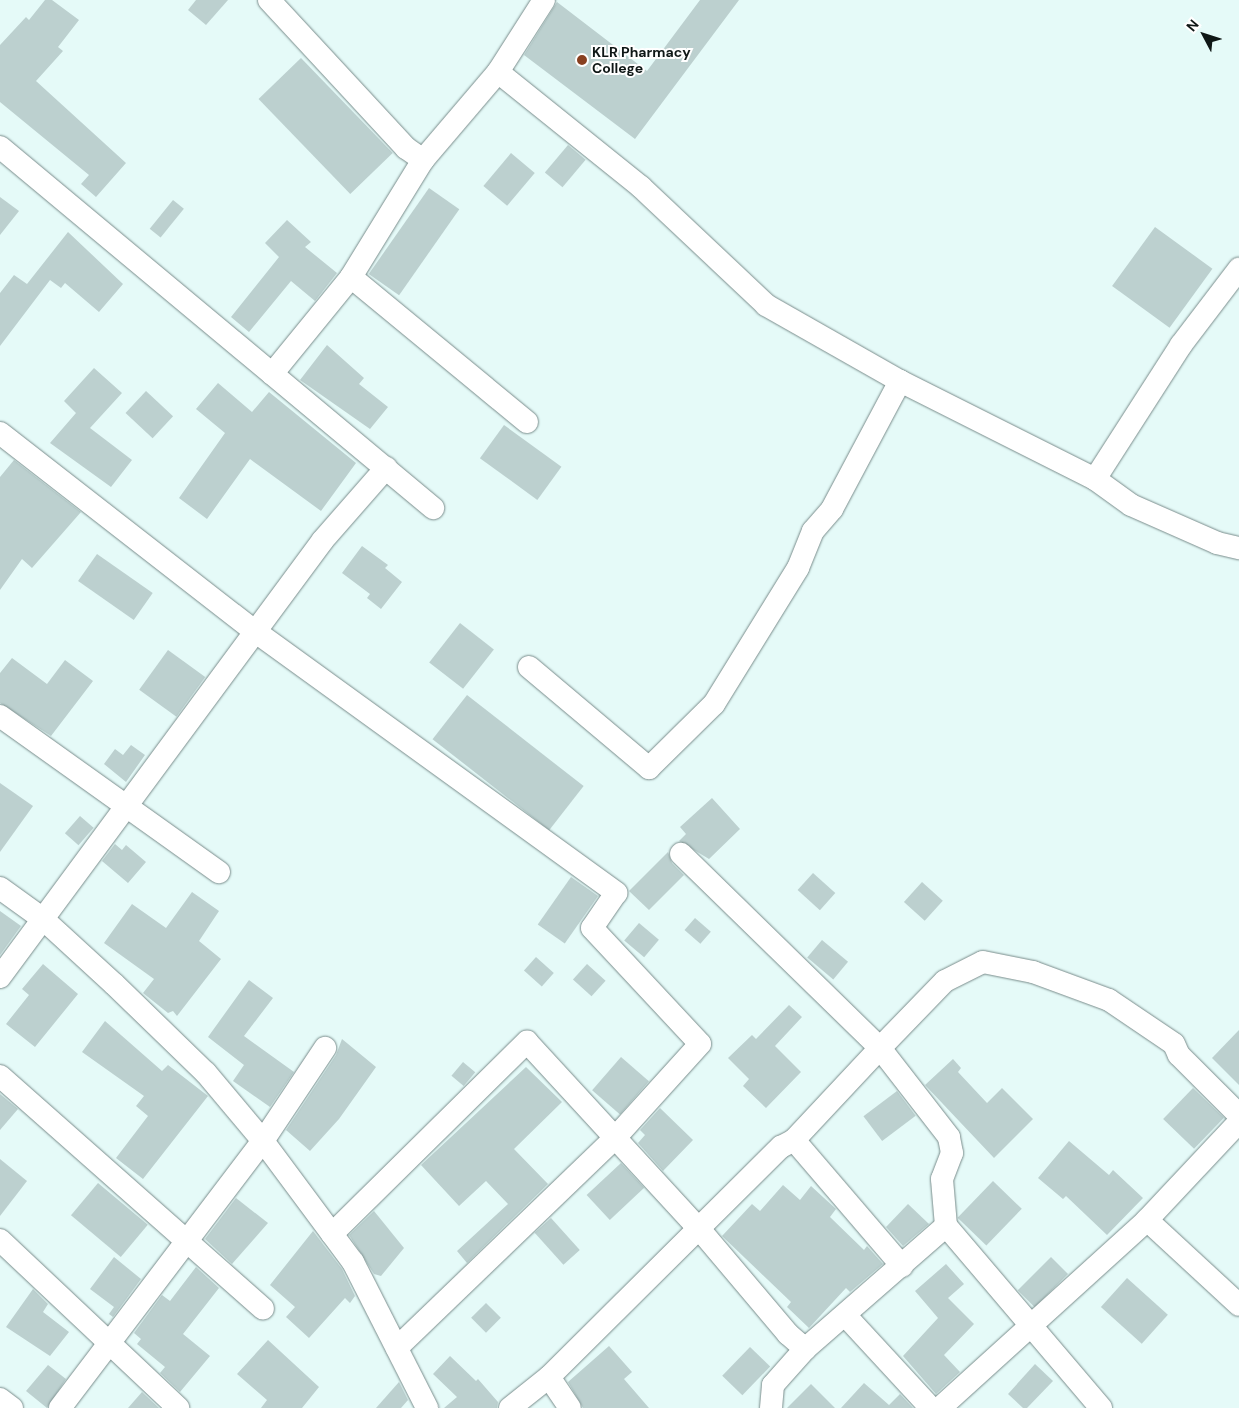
<!DOCTYPE html>
<style>
body{margin:0}
#map{position:relative;width:1239px;height:1408px;overflow:hidden;background:#e5faf8;font-family:"DM Sans",sans-serif}
div>[style]{position:absolute}
.building>*{inset:0;background:#bcd0cf;transform-origin:0 0}
.roads{filter:drop-shadow(0 0 1px #798c8b) drop-shadow(0 0 1px #798c8b)}
.minor>*{height:22px;margin:-11px;padding:0 11px;transform-origin:11px;border-radius:11px;background:#fff}
.dots>*{width:14px;height:14px;translate:-50% -50%;box-sizing:border-box;border:2px solid #fff;border-radius:50%}
span{translate:-50% -50%;white-space:nowrap;text-align:center;line-height:1.15;-webkit-text-stroke:4px #fff;paint-order:stroke}
.poi-label{font-size:14px;color:#0f1716;font-weight:700}
.left{translate:0 -50%;text-align:left}
.north{position:absolute;left:1179px;top:10px;width:50px;height:50px;-webkit-text-stroke:4px #fff;paint-order:stroke;rotate:310deg;font-size:14px;font-weight:700;line-height:20px;text-align:center;color:#0f1716}
.north::after{content:'';display:block;margin:auto;width:18px;height:22px;background:#0f1716;clip-path:polygon(50% 0,100% 100%,50% 72%,0 100%)}
</style>
<div id="map">
<div class="building">
<div style="clip-path:polygon(45px 0,52px 0,79px 20px,58px 47px,63px 51px,36px 81px,126px 163px,96px 197px,81px 184px,89px 175px,0 102px,0 45px,26px 17px,29px 20px)"></div>
<div style="clip-path:polygon(196px 0,228px 0,206px 25px,188px 10px)"></div>
<div style="clip-path:polygon(700px 0,739px 0,635px 139px,524px 55px,557px 2px,647px 71px)"></div>
<div style="left:301px;top:58px;width:132px;height:59px;rotate:46deg"></div>
<div style="left:568px;top:145px;width:23px;height:36px;rotate:40deg"></div>
<div style="left:511px;top:153px;width:31px;height:43px;rotate:40deg"></div>
<div style="left:429px;top:188px;width:37px;height:105px;rotate:35deg"></div>
<div style="clip-path:polygon(0 197px,19px 211px,0 235px)"></div>
<div style="left:173px;top:200px;width:14px;height:37px;rotate:39deg"></div>
<div style="clip-path:polygon(287px 220px,311px 242px,305px 247px,337px 273px,315px 301px,291px 281px,249px 332px,231px 317px,279px 257px,265px 243px)"></div>
<div style="left:1155px;top:227px;width:71px;height:73px;rotate:36deg"></div>
<div style="clip-path:polygon(68px 232px,123px 284px,99px 312px,65px 283px,61px 288px,50px 280px,0 346px,0 293px,14px 275px,27px 284px)"></div>
<div style="clip-path:polygon(327px 345px,364px 378px,359px 384px,388px 407px,370px 429px,300px 380px)"></div>
<div style="clip-path:polygon(94px 368px,122px 393px,90px 428px,132px 460px,111px 487px,50px 443px,76px 413px,64px 401px)"></div>
<div style="clip-path:polygon(218px 383px,252px 412px,269px 392px,356px 463px,321px 511px,250px 459px,207px 519px,179px 498px,225px 433px,196px 409px)"></div>
<div style="left:146px;top:391px;width:37px;height:30px;rotate:43deg"></div>
<div style="left:504px;top:425px;width:71px;height:41px;rotate:36deg"></div>
<div style="clip-path:polygon(14px 460px,81px 512px,32px 568px,22px 559px,0 590px,0 477px)"></div>
<div style="clip-path:polygon(362px 546px,388px 565px,385px 568px,402px 582px,381px 609px,367px 598px,370px 594px,342px 573px)"></div>
<div style="left:97px;top:554px;width:68px;height:33px;rotate:35deg"></div>
<div style="left:460px;top:623px;width:43px;height:50px;rotate:38deg"></div>
<div style="left:168px;top:650px;width:46px;height:49px;rotate:36deg"></div>
<div style="clip-path:polygon(12px 658px,47px 684px,65px 660px,93px 681px,51px 736px,0 703px,0 673px)"></div>
<div style="left:467px;top:695px;width:148px;height:56px;rotate:38deg"></div>
<div style="clip-path:polygon(131px 745px,145px 755px,126px 782px,104px 764px,115px 749px,123px 755px)"></div>
<div style="clip-path:polygon(0 783px,33px 806px,0 852px)"></div>
<div style="clip-path:polygon(712px 798px,740px 829px,709px 859px,679px 841px,686px 834px,680px 827px)"></div>
<div style="left:80px;top:816px;width:18px;height:23px;rotate:41deg"></div>
<div style="clip-path:polygon(115px 844px,122px 850px,126px 845px,146px 862px,128px 883px,102px 861px)"></div>
<div style="clip-path:polygon(668px 852px,672px 863px,684px 875px,649px 910px,629px 891px)"></div>
<div style="left:813px;top:873px;width:30px;height:23px;rotate:42deg"></div>
<div style="left:571px;top:877px;width:33px;height:58px;rotate:35deg"></div>
<div style="left:922px;top:882px;width:28px;height:27px;rotate:42deg"></div>
<div style="clip-path:polygon(192px 892px,219px 911px,199px 941px,221px 959px,177px 1016px,173px 1011px,168px 1013px,143px 993px,154px 979px,104px 943px,132px 904px,166px 928px)"></div>
<div style="clip-path:polygon(0 911px,21px 926px,0 955px)"></div>
<div style="left:695px;top:918px;width:21px;height:16px;rotate:41deg"></div>
<div style="left:639px;top:923px;width:26px;height:23px;rotate:40deg"></div>
<div style="left:822px;top:940px;width:34px;height:23px;rotate:40deg"></div>
<div style="left:536px;top:957px;width:24px;height:18px;rotate:42deg"></div>
<div style="clip-path:polygon(43px 964px,78px 994px,35px 1047px,6px 1024px,29px 995px,22px 989px)"></div>
<div style="left:587px;top:964px;width:25px;height:21px;rotate:42deg"></div>
<div style="clip-path:polygon(249px 980px,273px 998px,244px 1036px,294px 1072px,270px 1107px,233px 1081px,244px 1065px,208px 1037px)"></div>
<div style="clip-path:polygon(789px 1005px,802px 1017px,775px 1046px,801px 1072px,766px 1108px,743px 1086px,749px 1079px,728px 1058px,752px 1035px,756px 1039px)"></div>
<div style="clip-path:polygon(105px 1021px,162px 1071px,168px 1065px,208px 1096px,143px 1179px,116px 1158px,148px 1116px,136px 1106px,144px 1096px,82px 1052px)"></div>
<div style="clip-path:polygon(1239px 1030px,1239px 1085px,1212px 1058px)"></div>
<div style="clip-path:polygon(342px 1039px,376px 1067px,339px 1119px,310px 1151px,286px 1130px,336px 1055px)"></div>
<div style="left:621px;top:1057px;width:37px;height:44px;rotate:41deg"></div>
<div style="clip-path:polygon(953px 1059px,961px 1068px,958px 1072px,987px 1103px,1002px 1088px,1033px 1119px,994px 1158px,925px 1085px)"></div>
<div style="left:463px;top:1062px;width:16px;height:18px;rotate:40deg"></div>
<div style="clip-path:polygon(526px 1067px,562px 1102px,514px 1149px,548px 1184px,467px 1263px,457px 1251px,508px 1204px,486px 1181px,459px 1206px,421px 1165px)"></div>
<div style="left:1193px;top:1088px;width:43px;height:43px;rotate:44deg"></div>
<div style="left:897px;top:1091px;width:31px;height:42px;rotate:53deg"></div>
<div style="clip-path:polygon(0 1094px,18px 1109px,0 1130px)"></div>
<div style="clip-path:polygon(660px 1108px,693px 1140px,663px 1171px,638px 1143px,645px 1135px,640px 1130px)"></div>
<div style="clip-path:polygon(1069px 1141px,1109px 1175px,1113px 1170px,1143px 1198px,1107px 1235px,1066px 1196px,1063px 1199px,1038px 1178px)"></div>
<div style="clip-path:polygon(0 1159px,27px 1181px,0 1216px)"></div>
<div style="left:621px;top:1163px;width:34px;height:47px;rotate:47deg"></div>
<div style="left:993px;top:1181px;width:40px;height:51px;rotate:44deg"></div>
<div style="left:98px;top:1183px;width:65px;height:42px;rotate:40deg"></div>
<div style="clip-path:polygon(783px 1185px,800px 1200px,811px 1186px,836px 1209px,830px 1217px,864px 1250px,867px 1246px,883px 1264px,850px 1292px,846px 1288px,809px 1328px,787px 1307px,791px 1302px,722px 1236px,752px 1204px,760px 1211px)"></div>
<div style="clip-path:polygon(236px 1198px,268px 1223px,232px 1264px,205px 1239px)"></div>
<div style="clip-path:polygon(908px 1204px,929px 1224px,903px 1246px,886px 1227px)"></div>
<div style="clip-path:polygon(374px 1211px,404px 1248px,381px 1276px,374px 1274px,349px 1235px)"></div>
<div style="left:551px;top:1218px;width:43px;height:22px;rotate:48deg"></div>
<div style="clip-path:polygon(313px 1231px,342px 1269px,355px 1296px,350px 1303px,345px 1298px,309px 1338px,286px 1317px,295px 1307px,270px 1285px)"></div>
<div style="clip-path:polygon(114px 1257px,141px 1279px,113px 1317px,109px 1314px,114px 1307px,90px 1289px)"></div>
<div style="left:1051px;top:1257px;width:24px;height:47px;rotate:45deg"></div>
<div style="clip-path:polygon(946px 1264px,964px 1284px,948px 1298px,974px 1324px,944px 1355px,960px 1372px,936px 1394px,903px 1356px,938px 1318px,915px 1291px)"></div>
<div style="clip-path:polygon(196px 1267px,219px 1288px,183px 1334px,210px 1356px,180px 1392px,160px 1373px,165px 1367px,137px 1344px,141px 1339px,134px 1333px,162px 1295px,170px 1301px)"></div>
<div style="left:1127px;top:1278px;width:55px;height:39px;rotate:42deg"></div>
<div style="clip-path:polygon(33px 1289px,48px 1304px,43px 1312px,69px 1332px,50px 1356px,6px 1327px)"></div>
<div style="left:486px;top:1303px;width:21px;height:21px;rotate:45deg"></div>
<div style="clip-path:polygon(268px 1340px,319px 1387px,302px 1408px,261px 1408px,267px 1400px,237px 1374px)"></div>
<div style="clip-path:polygon(609px 1346px,632px 1372px,624px 1379px,649px 1408px,583px 1408px,568px 1382px)"></div>
<div style="left:750px;top:1347px;width:28px;height:40px;rotate:44deg"></div>
<div style="clip-path:polygon(450px 1356px,476px 1381px,478px 1379px,498px 1402px,497px 1408px,444px 1408px,457px 1397px,433px 1374px)"></div>
<div style="clip-path:polygon(1035px 1364px,1053px 1381px,1027px 1408px,1023px 1408px,1008px 1394px)"></div>
<div style="clip-path:polygon(48px 1365px,66px 1379px,47px 1408px,26px 1391px)"></div>
<div style="clip-path:polygon(399px 1382px,408px 1400px,401px 1408px,376px 1408px)"></div>
<div style="clip-path:polygon(864px 1383px,889px 1405px,900px 1394px,913px 1408px,841px 1408px)"></div>
<div style="clip-path:polygon(811px 1384px,835px 1408px,787px 1408px)"></div>
<div style="clip-path:polygon(142px 1392px,159px 1408px,128px 1408px)"></div>
</div>
<div class="roads">
<div class="minor">
<div style="left:269px;top:0;width:202px;rotate:47.2deg"></div>
<div style="left:406px;top:148px;width:21px;rotate:35deg"></div>
<div style="left:544px;top:0;width:85px;rotate:122.6deg"></div>
<div style="left:498px;top:72px;width:184px;rotate:38.8deg"></div>
<div style="left:641px;top:187px;width:172px;rotate:43.3deg"></div>
<div style="left:766px;top:305px;width:154px;rotate:29.6deg"></div>
<div style="left:0;top:147px;width:564px;rotate:39.82deg"></div>
<div style="left:351px;top:277px;width:228px;rotate:39.5deg"></div>
<div style="left:272px;top:374px;width:125px;rotate:-50.8deg"></div>
<div style="left:351px;top:277px;width:137px;rotate:-58.4deg"></div>
<div style="left:423px;top:160px;width:116px;rotate:-49.6deg"></div>
<div style="left:0;top:433px;width:324px;rotate:37.9deg"></div>
<div style="left:256px;top:632px;width:445px;rotate:35.9deg"></div>
<div style="left:616px;top:893px;width:42px;rotate:124.4deg"></div>
<div style="left:592px;top:928px;width:158px;rotate:47deg"></div>
<div style="left:700px;top:1044px;width:125px;rotate:132.1deg"></div>
<div style="left:616px;top:1137px;width:304px;rotate:136.1deg"></div>
<div style="left:1095px;top:479px;width:159px;rotate:-57.3deg"></div>
<div style="left:1181px;top:345px;width:96px;rotate:-52.7deg"></div>
<div style="left:529px;top:667px;width:157px;rotate:40.1deg"></div>
<div style="left:649px;top:768px;width:91px;rotate:-44.6deg"></div>
<div style="left:714px;top:704px;width:160px;rotate:-58.3deg"></div>
<div style="left:798px;top:568px;width:40px;rotate:-68deg"></div>
<div style="left:813px;top:531px;width:29px;rotate:-49deg"></div>
<div style="left:832px;top:509px;width:145px;rotate:-62deg"></div>
<div style="left:900px;top:381px;width:218px;rotate:26.7deg"></div>
<div style="left:1095px;top:479px;width:44px;rotate:35.8deg"></div>
<div style="left:1131px;top:505px;width:94px;rotate:23.8deg"></div>
<div style="left:1217px;top:543px;width:23px;rotate:13deg"></div>
<div style="left:0;top:716px;width:269px;rotate:35.5deg"></div>
<div style="left:0;top:888px;width:53px;rotate:35.8deg"></div>
<div style="left:43px;top:919px;width:96px;rotate:42.5deg"></div>
<div style="left:114px;top:984px;width:128px;rotate:44.1deg"></div>
<div style="left:206px;top:1073px;width:89px;rotate:50deg"></div>
<div style="left:263px;top:1141px;width:151px;rotate:53.4deg"></div>
<div style="left:353px;top:1262px;width:164px;rotate:63.1deg"></div>
<div style="left:0;top:977px;width:543px;rotate:-53.53deg"></div>
<div style="left:323px;top:540px;width:96px;rotate:-48.8deg"></div>
<div style="left:0;top:1076px;width:351px;rotate:41.5deg"></div>
<div style="left:794px;top:1140px;width:166px;rotate:49.4deg"></div>
<div style="left:1147px;top:1220px;width:125px;rotate:42.7deg"></div>
<div style="left:332px;top:1234px;width:274px;rotate:-44.6deg"></div>
<div style="left:527px;top:1042px;width:257px;rotate:47.4deg"></div>
<div style="left:701px;top:1231px;width:135px;rotate:49.8deg"></div>
<div style="left:788px;top:1334px;width:23px;rotate:41deg"></div>
<div style="left:0;top:1240px;width:245px;rotate:43.3deg"></div>
<div style="left:846px;top:1316px;width:125px;rotate:47.3deg"></div>
<div style="left:549px;top:1377px;width:37px;rotate:56deg"></div>
<div style="left:0;top:1399px;width:15px;rotate:37deg"></div>
<div style="left:60px;top:1408px;width:335px;rotate:-52.8deg"></div>
<div style="left:263px;top:1141px;width:112px;rotate:-56.3deg"></div>
<div style="left:510px;top:1408px;width:50px;rotate:-38.5deg"></div>
<div style="left:549px;top:1377px;width:327px;rotate:-44.8deg"></div>
<div style="left:781px;top:1147px;width:15px;rotate:-28deg"></div>
<div style="left:794px;top:1140px;width:126px;rotate:-46.9deg"></div>
<div style="left:880px;top:1048px;width:278px;rotate:-135.7deg"></div>
<div style="left:771px;top:1408px;width:23px;rotate:-85deg"></div>
<div style="left:773px;top:1385px;width:48px;rotate:-48.4deg"></div>
<div style="left:805px;top:1349px;width:187px;rotate:-41.1deg"></div>
<div style="left:940px;top:1408px;width:280px;rotate:-42.2deg"></div>
<div style="left:1147px;top:1220px;width:134px;rotate:-46.8deg"></div>
<div style="left:1101px;top:1408px;width:239px;rotate:-130.4deg"></div>
<div style="left:946px;top:1226px;width:47px;rotate:-94.9deg"></div>
<div style="left:942px;top:1179px;width:28px;rotate:-69deg"></div>
<div style="left:952px;top:1153px;width:16px;rotate:-101deg"></div>
<div style="left:949px;top:1137px;width:113px;rotate:-127.8deg"></div>
<div style="left:880px;top:1048px;width:93px;rotate:-45.9deg"></div>
<div style="left:945px;top:981px;width:42px;rotate:-26.6deg"></div>
<div style="left:983px;top:962px;width:51px;rotate:11.3deg"></div>
<div style="left:1033px;top:972px;width:81px;rotate:20.2deg"></div>
<div style="left:1109px;top:1000px;width:78px;rotate:34.1deg"></div>
<div style="left:1174px;top:1044px;width:12px;rotate:66deg"></div>
<div style="left:1179px;top:1055px;width:85px;rotate:45deg"></div>
</div>
</div>
<div class="dots">
<div style="left:582px;top:60px;background:#884020"></div>
</div>
<div class="poi-label">
<span class="left" style="left:592px;top:60px">KLR Pharmacy<br>College</span>
</div>
<div class="north">N</div>
</div>
